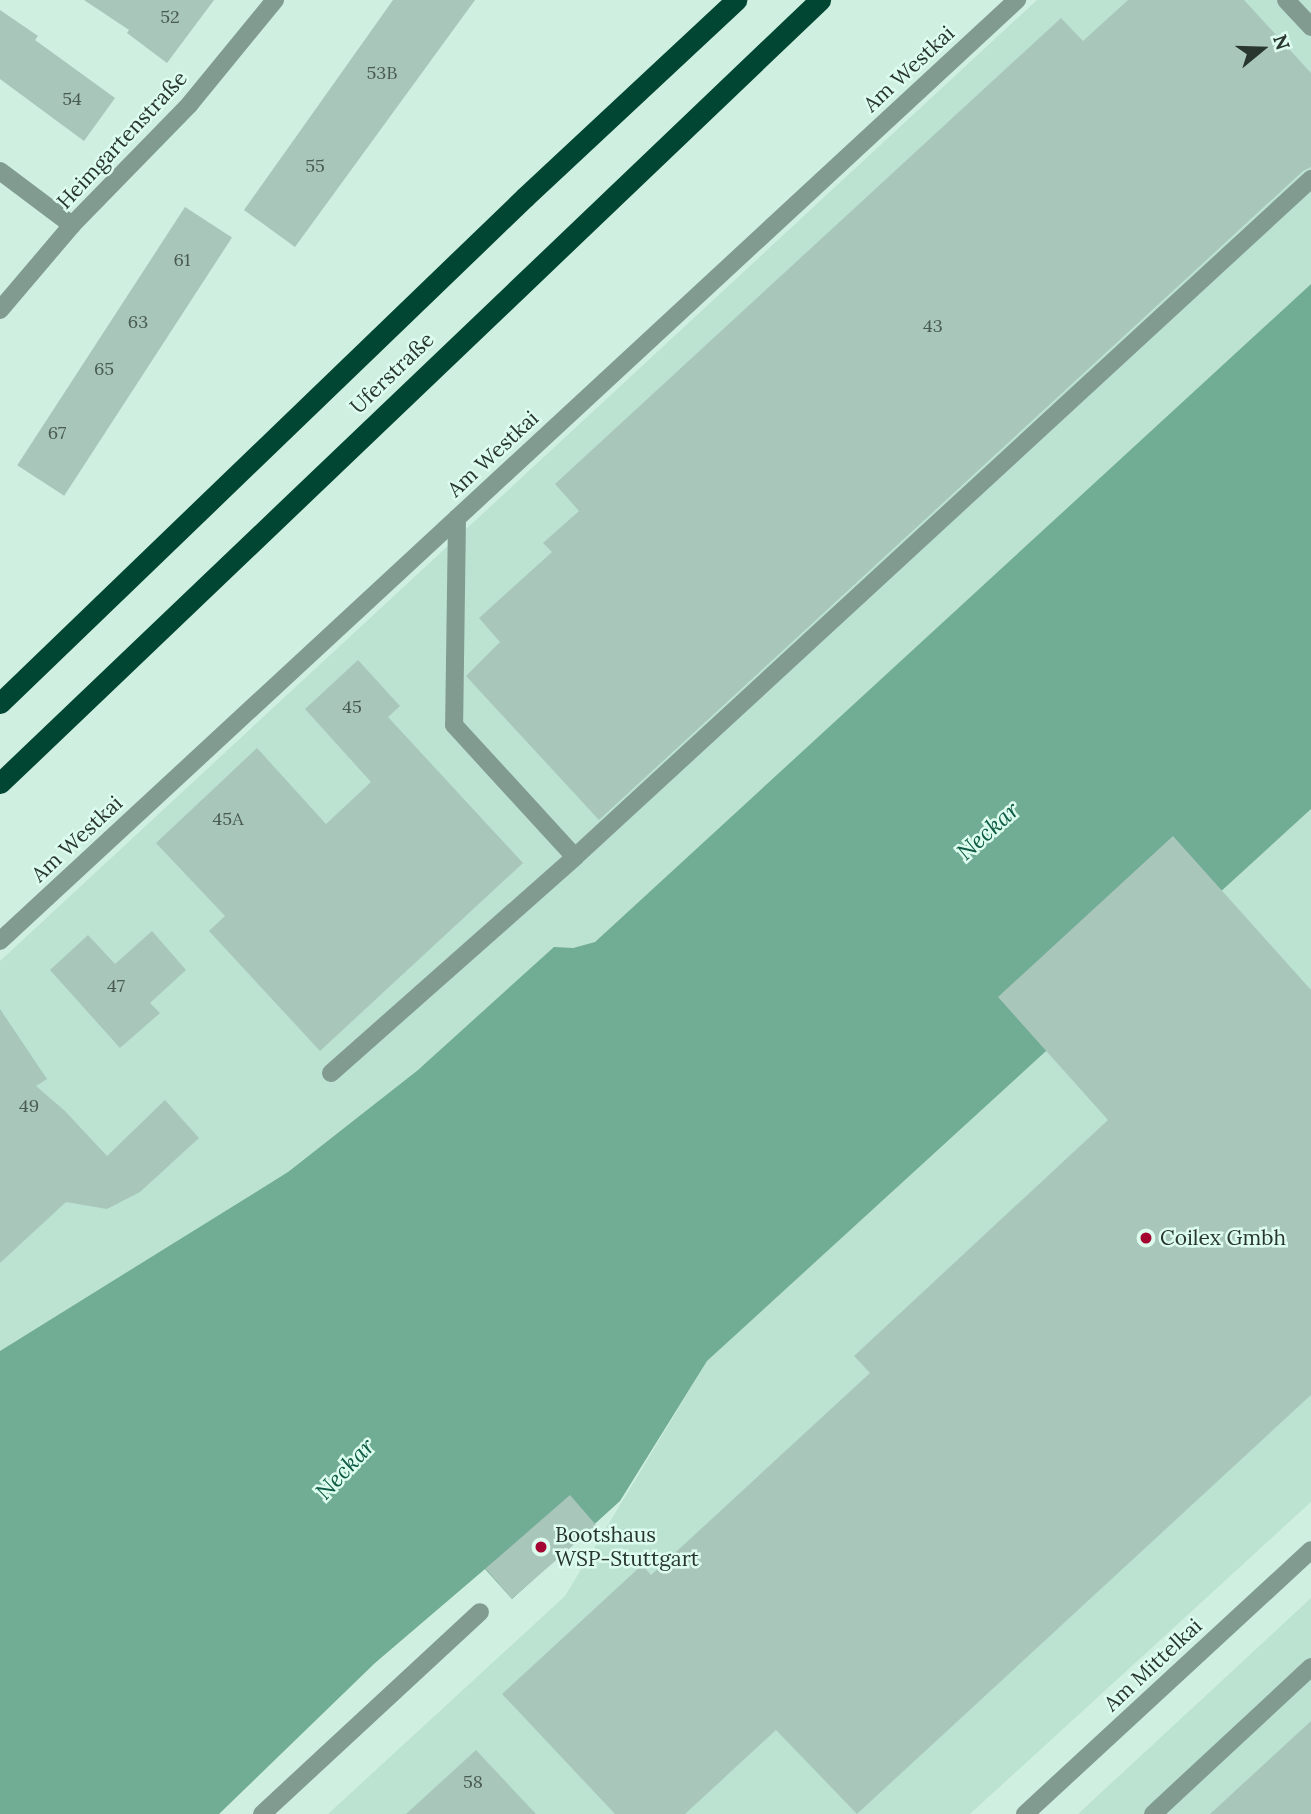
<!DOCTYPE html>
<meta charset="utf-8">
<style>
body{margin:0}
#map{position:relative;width:1311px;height:1814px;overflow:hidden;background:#cfefe1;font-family:Lora,serif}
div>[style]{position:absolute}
.built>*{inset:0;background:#bce3d2}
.water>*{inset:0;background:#71ac94}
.building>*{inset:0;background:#a8c6b9;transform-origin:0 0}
.minor>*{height:18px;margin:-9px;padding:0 9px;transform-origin:9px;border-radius:9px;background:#829b90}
.highway>*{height:21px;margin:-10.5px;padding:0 10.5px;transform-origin:10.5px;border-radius:10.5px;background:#014633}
.dots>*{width:19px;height:19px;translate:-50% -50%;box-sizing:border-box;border:4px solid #dcfcee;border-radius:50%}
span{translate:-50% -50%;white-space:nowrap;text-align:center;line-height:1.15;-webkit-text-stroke:5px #dcfcee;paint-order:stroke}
.number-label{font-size:18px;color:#495a52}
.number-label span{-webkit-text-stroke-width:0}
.street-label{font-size:21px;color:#293630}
.poi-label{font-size:21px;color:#293630}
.left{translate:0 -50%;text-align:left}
.water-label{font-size:23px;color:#0d5b44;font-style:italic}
.north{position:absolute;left:1227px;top:14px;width:70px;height:70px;-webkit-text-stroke:5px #dcfcee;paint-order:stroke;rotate:71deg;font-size:19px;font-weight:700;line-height:28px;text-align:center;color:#293630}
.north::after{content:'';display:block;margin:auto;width:24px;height:32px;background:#293630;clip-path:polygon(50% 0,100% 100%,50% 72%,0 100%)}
</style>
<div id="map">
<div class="built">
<div style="clip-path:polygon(1037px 0,1311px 0,1311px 284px,595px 942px,573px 948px,288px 1172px,0 1351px,0 961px)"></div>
<div style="clip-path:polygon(1311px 809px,1311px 1502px,970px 1814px,328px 1814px,565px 1596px,707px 1361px)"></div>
<div style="clip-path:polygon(1311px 1598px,1311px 1814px,1078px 1814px)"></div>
</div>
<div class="water">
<div style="clip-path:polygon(1311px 284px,1311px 809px,707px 1361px,620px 1501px,512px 1599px,485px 1569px,375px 1663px,219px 1814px,0 1814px,0 1351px,288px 1172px,418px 1070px,554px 947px,573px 948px,595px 942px)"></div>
</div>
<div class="building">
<div style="clip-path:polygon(84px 0,214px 0,167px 63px,127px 33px,129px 30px)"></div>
<div style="clip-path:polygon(393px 0,475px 0,295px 247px,244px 210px)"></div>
<div style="clip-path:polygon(1128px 0,1244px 0,1311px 73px,1311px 167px,1303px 171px,599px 820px,466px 676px,500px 642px,479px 618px,552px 552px,543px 543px,579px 511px,555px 484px,1061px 18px,1083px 41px)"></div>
<div style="clip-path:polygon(0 10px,38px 36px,35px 40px,115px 98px,84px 141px,0 79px)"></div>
<div style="left:185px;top:207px;width:56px;height:308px;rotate:33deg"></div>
<div style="clip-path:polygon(358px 660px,400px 706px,388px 717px,523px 863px,320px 1051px,209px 931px,225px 916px,156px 843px,257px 748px,326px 824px,371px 782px,305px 709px)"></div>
<div style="clip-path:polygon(1173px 836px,1311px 990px,1311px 1395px,857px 1814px,776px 1730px,685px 1814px,615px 1814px,502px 1694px,642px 1565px,651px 1575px,870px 1373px,854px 1356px,1108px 1120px,998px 997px)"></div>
<div style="clip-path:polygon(152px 931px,186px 970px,150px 1003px,160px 1013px,120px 1048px,50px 970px,88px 935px,115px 964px)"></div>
<div style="clip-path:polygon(0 1009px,47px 1079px,36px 1086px,65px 1111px,107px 1156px,165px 1100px,199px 1138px,140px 1192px,107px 1209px,66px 1202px,0 1263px)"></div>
<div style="left:570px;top:1495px;width:40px;height:112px;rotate:49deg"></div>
<div style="clip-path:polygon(1311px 1721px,1311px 1814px,1210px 1814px)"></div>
<div style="clip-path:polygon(476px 1750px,536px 1814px,406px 1814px)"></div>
</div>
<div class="minor">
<div style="left:1286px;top:0;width:37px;rotate:47deg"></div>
<div style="left:0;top:171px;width:90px;rotate:36.9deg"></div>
<div style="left:0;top:310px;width:111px;rotate:-49.7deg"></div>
<div style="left:72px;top:225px;width:168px;rotate:-45.7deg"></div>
<div style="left:189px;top:105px;width:136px;rotate:-50.7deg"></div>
<div style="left:457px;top:518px;width:207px;rotate:90.8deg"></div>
<div style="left:454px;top:725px;width:179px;rotate:47.5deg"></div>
<div style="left:0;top:941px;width:1386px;rotate:-42.78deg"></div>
<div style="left:331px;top:1073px;width:326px;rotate:-41.5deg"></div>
<div style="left:575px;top:857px;width:1001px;rotate:-42.65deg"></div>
<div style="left:262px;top:1814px;width:297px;rotate:-42.8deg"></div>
<div style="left:1025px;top:1814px;width:389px;rotate:-42.7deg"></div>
<div style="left:1153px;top:1814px;width:216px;rotate:-42.9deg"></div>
</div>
<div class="highway">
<div style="left:0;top:703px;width:729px;rotate:-43.94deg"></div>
<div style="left:525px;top:197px;width:289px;rotate:-43deg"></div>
<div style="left:0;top:783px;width:1134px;rotate:-43.68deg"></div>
</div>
<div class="dots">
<div style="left:1146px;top:1238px;background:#a30430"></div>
<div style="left:541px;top:1547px;background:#a30430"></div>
</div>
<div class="number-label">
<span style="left:170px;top:17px">52</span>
<span style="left:382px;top:73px">53B</span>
<span style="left:72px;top:99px">54</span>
<span style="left:315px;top:166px">55</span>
<span style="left:182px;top:260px">61</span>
<span style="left:138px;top:322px">63</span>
<span style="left:933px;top:326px">43</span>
<span style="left:104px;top:369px">65</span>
<span style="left:57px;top:433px">67</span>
<span style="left:352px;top:707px">45</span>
<span style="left:228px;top:819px">45A</span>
<span style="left:116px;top:986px">47</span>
<span style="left:29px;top:1106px">49</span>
<span style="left:473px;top:1782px">58</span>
</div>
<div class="street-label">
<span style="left:909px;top:69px;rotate:-43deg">Am Westkai</span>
<span style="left:122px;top:140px;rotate:-47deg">Heimgartenstraße</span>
<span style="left:392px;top:373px;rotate:-44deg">Uferstraße</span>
<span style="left:493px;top:454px;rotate:-43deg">Am Westkai</span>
<span style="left:77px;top:839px;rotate:-43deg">Am Westkai</span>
<span style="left:1153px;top:1665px;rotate:-43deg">Am Mittelkai</span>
</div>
<div class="poi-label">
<span class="left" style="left:1160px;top:1238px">Coilex Gmbh</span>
<span class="left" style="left:555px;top:1547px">Bootshaus<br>WSP-Stuttgart</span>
</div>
<div class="water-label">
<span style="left:988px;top:831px;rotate:-42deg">Neckar</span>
<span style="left:345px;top:1469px;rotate:-47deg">Neckar</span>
</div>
<div class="north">N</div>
</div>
